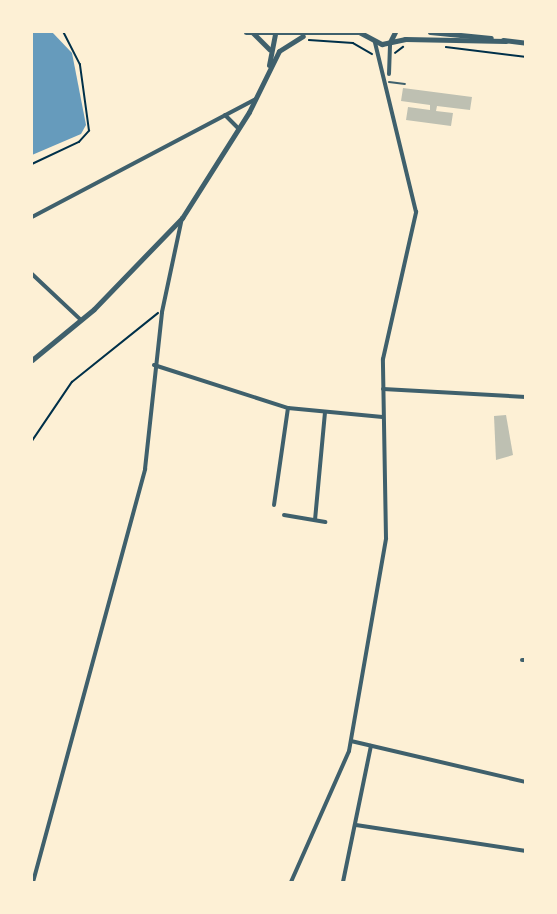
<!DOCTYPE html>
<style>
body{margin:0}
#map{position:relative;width:557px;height:914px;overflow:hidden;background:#fdf0d5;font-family:"DM Sans",sans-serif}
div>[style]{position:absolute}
.water>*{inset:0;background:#669bbc}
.building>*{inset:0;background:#bec0b2}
.path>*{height:1.5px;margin:-0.75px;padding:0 0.75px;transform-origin:0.75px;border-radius:0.75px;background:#003049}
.service>*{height:2px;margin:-1px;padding:0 1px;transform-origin:1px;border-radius:1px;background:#3f606c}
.minor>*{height:4px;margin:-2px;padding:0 2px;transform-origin:2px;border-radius:2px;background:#3f606c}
.tertiary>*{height:5px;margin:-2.5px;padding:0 2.5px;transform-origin:2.5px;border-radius:2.5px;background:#3f606c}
span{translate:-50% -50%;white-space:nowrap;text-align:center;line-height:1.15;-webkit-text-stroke:4.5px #fdf0d5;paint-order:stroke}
.frame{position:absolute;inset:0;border:33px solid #fdf0d5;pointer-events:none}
</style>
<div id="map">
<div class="water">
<div style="clip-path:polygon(32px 32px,52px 32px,72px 53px,86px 125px,81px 134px,32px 155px)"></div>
</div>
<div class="building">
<div style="clip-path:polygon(403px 88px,472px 97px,470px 110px,437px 106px,436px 111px,453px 113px,451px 126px,406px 120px,408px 107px,430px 110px,430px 105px,401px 101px)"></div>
<div style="clip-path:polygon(506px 415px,513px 455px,496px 460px,494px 416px)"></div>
</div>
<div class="path">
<div style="left:309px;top:40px;width:44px;rotate:3.9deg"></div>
<div style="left:353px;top:43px;width:22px;rotate:30deg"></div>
<div style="left:446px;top:47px;width:81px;rotate:7.1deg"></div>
<div style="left:395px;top:53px;width:10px;rotate:-37deg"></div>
<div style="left:32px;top:164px;width:52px;rotate:-25.1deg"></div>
<div style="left:79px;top:142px;width:15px;rotate:-48deg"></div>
<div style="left:89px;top:131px;width:67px;rotate:-97.8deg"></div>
<div style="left:80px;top:65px;width:37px;rotate:-117deg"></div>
<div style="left:32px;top:441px;width:71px;rotate:-55.9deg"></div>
<div style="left:72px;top:382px;width:110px;rotate:-38.7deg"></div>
</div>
<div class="service">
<div style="left:389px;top:82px;width:16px;rotate:7deg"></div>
</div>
<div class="minor">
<div style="left:389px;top:74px;width:32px;rotate:-88deg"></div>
<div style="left:225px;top:115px;width:18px;rotate:45deg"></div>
<div style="left:32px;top:217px;width:253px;rotate:-27.8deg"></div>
<div style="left:32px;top:274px;width:67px;rotate:43.2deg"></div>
<div style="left:154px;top:365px;width:141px;rotate:17.8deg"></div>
<div style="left:288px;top:408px;width:95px;rotate:5.4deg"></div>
<div style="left:383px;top:389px;width:143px;rotate:3.2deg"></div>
<div style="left:274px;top:505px;width:98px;rotate:-81.8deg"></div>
<div style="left:284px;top:515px;width:42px;rotate:9.7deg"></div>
<div style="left:315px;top:520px;width:107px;rotate:-84.7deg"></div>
<div style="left:522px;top:660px;width:4px"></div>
<div style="left:351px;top:741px;width:180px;rotate:13.2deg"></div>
<div style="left:356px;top:825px;width:172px;rotate:8.7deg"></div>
<div style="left:33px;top:882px;width:428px;rotate:-74.8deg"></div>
<div style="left:145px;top:469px;width:158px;rotate:-83.8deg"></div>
<div style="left:162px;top:312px;width:96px;rotate:-78deg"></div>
<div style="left:291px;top:882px;width:143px;rotate:-66.1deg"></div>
<div style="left:349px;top:751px;width:216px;rotate:-80.1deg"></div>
<div style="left:386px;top:538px;width:179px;rotate:-91deg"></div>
<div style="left:383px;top:359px;width:151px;rotate:-77.3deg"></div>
<div style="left:416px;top:212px;width:175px;rotate:-103.6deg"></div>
<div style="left:343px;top:882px;width:139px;rotate:-78.4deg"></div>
</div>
<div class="tertiary">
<div style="left:246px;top:32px;width:113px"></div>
<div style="left:359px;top:32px;width:26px;rotate:28deg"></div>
<div style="left:382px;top:44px;width:24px;rotate:-12deg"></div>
<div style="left:405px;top:39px;width:101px;rotate:1.1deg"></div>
<div style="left:430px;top:32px;width:61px;rotate:5.6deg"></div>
<div style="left:253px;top:33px;width:23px;rotate:45deg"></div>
<div style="left:391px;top:40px;width:9px;rotate:-63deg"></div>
<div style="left:503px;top:40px;width:23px;rotate:7deg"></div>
<div style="left:269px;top:65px;width:33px;rotate:-79deg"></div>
<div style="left:32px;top:360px;width:80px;rotate:-39.4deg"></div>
<div style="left:94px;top:309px;width:127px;rotate:-46deg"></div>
<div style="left:182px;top:218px;width:125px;rotate:-57.7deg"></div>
<div style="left:249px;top:112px;width:68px;rotate:-63.8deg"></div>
<div style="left:279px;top:51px;width:28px;rotate:-32deg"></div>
</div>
<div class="frame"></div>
</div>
